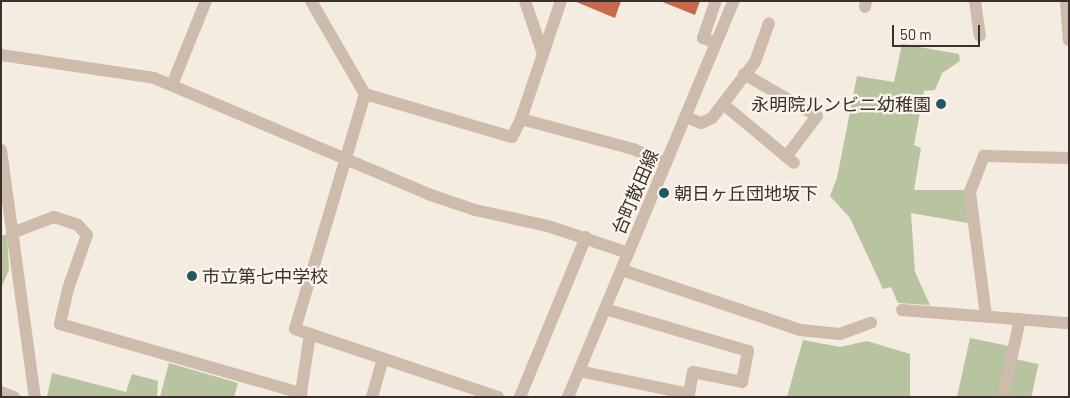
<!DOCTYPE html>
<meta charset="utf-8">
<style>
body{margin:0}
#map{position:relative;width:1070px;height:398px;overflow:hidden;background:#f4ebe1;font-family:Barlow,"Noto Sans JP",sans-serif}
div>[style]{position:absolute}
.green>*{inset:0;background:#b8c4a0;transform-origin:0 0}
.building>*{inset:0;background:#c8694b}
.minor>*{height:12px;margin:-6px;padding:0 6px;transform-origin:6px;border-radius:6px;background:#cdbbac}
.dots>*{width:14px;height:14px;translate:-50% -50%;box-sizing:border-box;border:2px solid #fbf5ee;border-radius:50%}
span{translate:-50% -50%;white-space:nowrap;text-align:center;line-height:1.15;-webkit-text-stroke:4.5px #fbf5ee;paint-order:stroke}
.poi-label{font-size:18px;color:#3b302b}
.right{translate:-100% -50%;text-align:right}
.left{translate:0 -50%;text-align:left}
.street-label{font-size:18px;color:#3b302b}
.frame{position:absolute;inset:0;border:2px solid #3b302b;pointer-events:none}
.scale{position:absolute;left:892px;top:25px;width:88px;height:22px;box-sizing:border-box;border:2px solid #3b302b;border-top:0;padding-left:6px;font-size:15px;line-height:18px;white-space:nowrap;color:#3b302b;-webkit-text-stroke:4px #fbf5ee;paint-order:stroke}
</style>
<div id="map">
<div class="green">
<div style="clip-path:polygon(902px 44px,959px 54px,960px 61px,942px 73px,935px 90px,924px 91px,914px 145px,921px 148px,914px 190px,965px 190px,968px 223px,911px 213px,915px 272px,930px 305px,898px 303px,891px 287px,883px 289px,850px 218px,830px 196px,837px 178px,857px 76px,894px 82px)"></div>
<div style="clip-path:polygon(7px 234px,9px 270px,1px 288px,1px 236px)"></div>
<div style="clip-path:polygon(970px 338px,1009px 346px,998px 397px,957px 397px)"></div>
<div style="clip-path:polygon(803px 340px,840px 347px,867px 341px,910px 354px,910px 397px,787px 397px)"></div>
<div style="left:1015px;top:359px;width:24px;height:39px;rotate:12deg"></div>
<div style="clip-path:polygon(169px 363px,238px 383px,234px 397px,160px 397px)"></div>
<div style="clip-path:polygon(52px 373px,126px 392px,132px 374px,158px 381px,157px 397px,47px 397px)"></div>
</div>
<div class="building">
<div style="clip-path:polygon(574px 1px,621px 1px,615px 18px)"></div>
<div style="clip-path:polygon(660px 1px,700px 1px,695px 15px)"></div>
</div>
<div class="minor">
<div style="left:311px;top:1px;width:108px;rotate:59.9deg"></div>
<div style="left:365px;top:94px;width:153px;rotate:16.3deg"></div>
<div style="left:512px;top:137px;width:20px;rotate:-63deg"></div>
<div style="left:521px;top:119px;width:125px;rotate:-71.3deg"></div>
<div style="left:525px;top:1px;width:56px;rotate:71.2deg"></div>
<div style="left:975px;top:1px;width:35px;rotate:82deg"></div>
<div style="left:1066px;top:1px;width:39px;rotate:86deg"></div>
<div style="left:865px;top:7px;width:6px;rotate:-81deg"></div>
<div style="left:716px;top:43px;width:14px;rotate:-159deg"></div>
<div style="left:703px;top:38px;width:39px;rotate:-71deg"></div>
<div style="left:1px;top:55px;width:155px;rotate:8.5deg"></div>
<div style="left:154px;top:78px;width:298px;rotate:22.9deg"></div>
<div style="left:428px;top:194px;width:50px;rotate:18.8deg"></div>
<div style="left:475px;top:210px;width:75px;rotate:12.4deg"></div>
<div style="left:548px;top:226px;width:84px;rotate:18.6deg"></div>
<div style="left:744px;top:74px;width:84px;rotate:29.9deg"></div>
<div style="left:817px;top:116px;width:51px;rotate:127.1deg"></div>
<div style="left:172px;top:85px;width:91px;rotate:-68deg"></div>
<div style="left:365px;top:94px;width:245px;rotate:106.6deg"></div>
<div style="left:295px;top:329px;width:214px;rotate:18.5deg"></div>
<div style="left:723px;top:104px;width:92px;rotate:39.7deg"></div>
<div style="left:686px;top:117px;width:16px;rotate:22deg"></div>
<div style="left:701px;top:123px;width:12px;rotate:-24deg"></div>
<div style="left:712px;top:118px;width:71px;rotate:-52.5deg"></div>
<div style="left:755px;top:62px;width:41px;rotate:-70.3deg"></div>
<div style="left:521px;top:119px;width:116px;rotate:15deg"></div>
<div style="left:633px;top:149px;width:36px;rotate:23deg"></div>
<div style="left:1px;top:150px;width:249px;rotate:82.2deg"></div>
<div style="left:12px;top:233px;width:45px;rotate:-20.9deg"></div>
<div style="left:54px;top:217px;width:25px;rotate:18deg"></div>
<div style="left:78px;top:225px;width:13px;rotate:48deg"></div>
<div style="left:87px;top:235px;width:57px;rotate:109.4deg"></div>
<div style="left:68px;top:289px;width:36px;rotate:103deg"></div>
<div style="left:60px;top:324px;width:251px;rotate:16deg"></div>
<div style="left:301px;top:393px;width:60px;rotate:-81.3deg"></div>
<div style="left:622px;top:270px;width:188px;rotate:18.6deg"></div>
<div style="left:800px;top:330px;width:40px;rotate:5.7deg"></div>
<div style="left:840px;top:334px;width:33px;rotate:-20deg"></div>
<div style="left:902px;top:310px;width:168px;rotate:4.5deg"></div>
<div style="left:986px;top:316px;width:125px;rotate:-97.4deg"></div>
<div style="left:970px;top:192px;width:39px;rotate:-69deg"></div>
<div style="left:984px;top:156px;width:85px;rotate:1.3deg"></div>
<div style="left:579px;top:371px;width:112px;rotate:11.8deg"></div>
<div style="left:689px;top:394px;width:22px;rotate:-80deg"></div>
<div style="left:693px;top:372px;width:50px;rotate:11.5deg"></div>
<div style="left:742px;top:382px;width:32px;rotate:-79deg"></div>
<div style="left:748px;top:351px;width:149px;rotate:-163.6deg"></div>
<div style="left:1px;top:392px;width:14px;rotate:21deg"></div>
<div style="left:372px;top:397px;width:40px;rotate:-74deg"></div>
<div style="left:520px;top:397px;width:173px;rotate:-67.6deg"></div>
<div style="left:568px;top:397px;width:429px;rotate:-67.3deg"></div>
<div style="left:1003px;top:397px;width:80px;rotate:-77.7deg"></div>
</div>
<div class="dots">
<div style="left:941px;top:104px;background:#1f5a5e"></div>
<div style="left:664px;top:193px;background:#1f5a5e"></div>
<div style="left:192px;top:276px;background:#1f5a5e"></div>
</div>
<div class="poi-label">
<span class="right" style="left:931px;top:104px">永明院ルンビニ幼稚園</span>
<span class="left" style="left:674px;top:193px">朝日ヶ丘団地坂下</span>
<span class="left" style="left:202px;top:276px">市立第七中学校</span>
</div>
<div class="street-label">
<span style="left:635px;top:192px;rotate:-67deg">台町散田線</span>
</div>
<div class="frame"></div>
<div class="scale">50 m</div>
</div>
